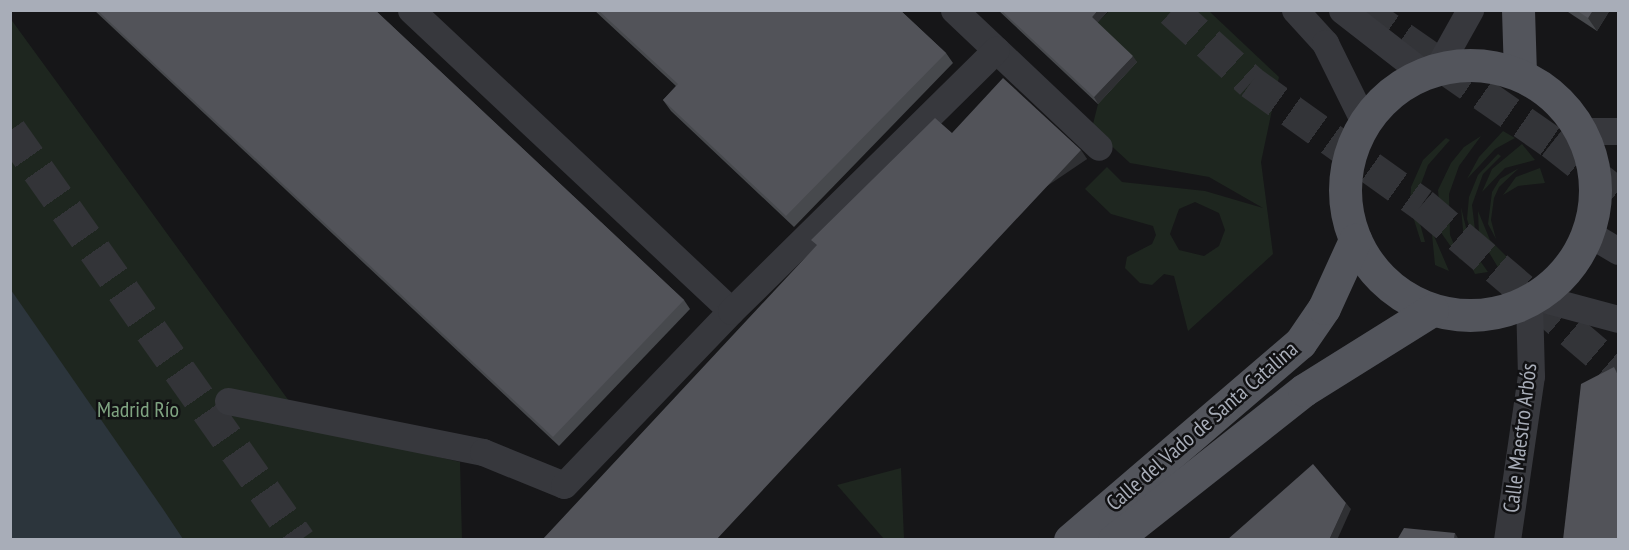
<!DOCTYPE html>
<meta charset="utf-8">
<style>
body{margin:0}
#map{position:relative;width:1629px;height:550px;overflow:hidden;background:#161618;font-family:"PT Sans Narrow",sans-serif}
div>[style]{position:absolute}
.green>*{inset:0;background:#1e261f}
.water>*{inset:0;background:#2c353c}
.highway-tunnel>*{height:33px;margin-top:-16.5px;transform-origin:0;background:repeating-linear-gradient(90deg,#333438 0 33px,transparent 0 49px)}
.minor>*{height:27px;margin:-13.5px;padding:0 13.5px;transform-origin:13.5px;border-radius:13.5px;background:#37383d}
.major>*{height:33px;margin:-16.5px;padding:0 16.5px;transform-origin:16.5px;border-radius:16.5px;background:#53555c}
.major>.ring{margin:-16.5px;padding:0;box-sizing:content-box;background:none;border:33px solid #53555c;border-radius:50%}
.wall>*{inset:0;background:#47494d}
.shaded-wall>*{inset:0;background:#2f3033;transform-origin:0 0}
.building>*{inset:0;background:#525359}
span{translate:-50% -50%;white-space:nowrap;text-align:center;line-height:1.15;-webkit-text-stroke:5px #111113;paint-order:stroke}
.park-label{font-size:22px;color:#7fa381}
.street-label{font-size:22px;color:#a8adb8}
.frame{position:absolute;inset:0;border:12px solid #a8adb8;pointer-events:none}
</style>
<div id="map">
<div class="green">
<div style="clip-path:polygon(evenodd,1109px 11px,1209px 11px,1279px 77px,1261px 162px,1273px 254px,1188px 331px,1174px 276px,1164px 274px,1152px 285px,1140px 283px,1125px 268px,1127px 257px,1152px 244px,1156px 235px,1153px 226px,1111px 214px,1085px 189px,1107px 167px,1122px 182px,1205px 191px,1263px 208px,1209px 177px,1130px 163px,1092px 128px,1098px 104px,1096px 24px,1109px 11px,1195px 202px,1219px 213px,1225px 230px,1219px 246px,1204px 256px,1179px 250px,1170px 234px,1179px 209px,1195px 202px)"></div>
<div style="clip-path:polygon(10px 18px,308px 427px,460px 462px,462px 539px,11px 539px)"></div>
<div style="clip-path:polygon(1503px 131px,1515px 138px,1495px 149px,1467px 179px,1479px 157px)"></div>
<div style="clip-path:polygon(1481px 136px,1459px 166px,1449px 194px,1450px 235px,1461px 261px,1442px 234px,1438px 190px,1451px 163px,1464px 147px)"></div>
<div style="clip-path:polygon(1446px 138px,1450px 140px,1428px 165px,1421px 184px,1419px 220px,1425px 242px,1421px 242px,1410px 207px,1411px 187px,1423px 160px)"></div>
<div style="clip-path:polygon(1522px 144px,1535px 160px,1505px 168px,1482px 192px,1492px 169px)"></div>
<div style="clip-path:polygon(1498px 154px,1501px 156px,1483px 174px,1472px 205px,1476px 238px,1483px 254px,1478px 254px,1467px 219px,1469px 197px,1478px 175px)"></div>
<div style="clip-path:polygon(1519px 168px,1499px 187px,1494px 198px,1491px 220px,1496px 239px,1488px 224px,1492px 192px,1500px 179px)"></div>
<div style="clip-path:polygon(1540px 168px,1545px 183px,1518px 186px,1503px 195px,1516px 177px)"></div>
<div style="clip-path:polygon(1429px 204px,1434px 236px,1449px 271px,1435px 265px)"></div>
<div style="clip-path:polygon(1461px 207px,1471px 248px,1488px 272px,1475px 274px,1465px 253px)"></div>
<div style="clip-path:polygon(1478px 211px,1490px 240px,1512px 262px,1499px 269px,1479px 236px)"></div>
<div style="clip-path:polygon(901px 468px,904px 539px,884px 539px,837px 485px)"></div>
</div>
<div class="water">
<div style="clip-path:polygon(11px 290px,163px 509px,183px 539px,11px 539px)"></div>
</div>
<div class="highway-tunnel">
<div style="left:1172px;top:10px;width:107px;rotate:42.3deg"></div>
<div style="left:1251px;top:82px;width:210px;rotate:35.5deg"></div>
<div style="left:1422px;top:204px;width:257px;rotate:40.4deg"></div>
<div style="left:1362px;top:10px;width:231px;rotate:34.8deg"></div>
<div style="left:1552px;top:142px;width:84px;rotate:38.2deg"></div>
<div style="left:10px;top:130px;width:502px;rotate:54.82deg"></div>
</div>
<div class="minor">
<div style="left:411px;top:10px;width:439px;rotate:43.2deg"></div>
<div style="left:954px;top:10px;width:199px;rotate:43.4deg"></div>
<div style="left:1295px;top:10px;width:45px;rotate:47.7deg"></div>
<div style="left:1325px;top:43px;width:88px;rotate:63.7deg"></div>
<div style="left:1342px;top:10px;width:103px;rotate:37.9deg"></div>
<div style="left:1437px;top:69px;width:68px;rotate:-60.8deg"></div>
<div style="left:1581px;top:131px;width:37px"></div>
<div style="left:1588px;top:233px;width:35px;rotate:31deg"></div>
<div style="left:1536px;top:297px;width:85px;rotate:15deg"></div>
<div style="left:228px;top:401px;width:260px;rotate:11.3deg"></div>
<div style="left:483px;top:452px;width:87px;rotate:22.2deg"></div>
<div style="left:564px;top:485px;width:241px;rotate:-46.2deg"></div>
<div style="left:731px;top:311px;width:372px;rotate:-44.6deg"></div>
<div style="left:1507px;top:540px;width:166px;rotate:-81.7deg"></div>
<div style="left:1531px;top:376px;width:75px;rotate:-91.5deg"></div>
</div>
<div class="major">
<div style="left:1518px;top:10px;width:64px;rotate:88.2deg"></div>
<div class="ring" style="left:1345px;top:65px;width:217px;height:217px"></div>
<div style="left:1070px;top:540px;width:303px;rotate:-40.6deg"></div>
<div style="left:1300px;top:343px;width:42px;rotate:-55.6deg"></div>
<div style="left:1324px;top:308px;width:75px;rotate:-65.5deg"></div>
<div style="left:1114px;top:540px;width:242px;rotate:-38.3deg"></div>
<div style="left:1304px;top:390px;width:151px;rotate:-32deg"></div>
</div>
<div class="wall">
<div style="clip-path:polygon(94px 10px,375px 10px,684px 300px,690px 309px,559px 446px)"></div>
<div style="clip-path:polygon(594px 10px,900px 10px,946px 53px,953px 63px,794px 227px,671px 111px,663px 100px,676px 86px)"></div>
<div style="clip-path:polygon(998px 10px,1109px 10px,1097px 23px,1137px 62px,1098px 104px)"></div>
<div style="clip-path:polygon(1565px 10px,1610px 10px,1597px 31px)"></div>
</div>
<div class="shaded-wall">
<div style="clip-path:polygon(1098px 10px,1109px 10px,1096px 24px,1092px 17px)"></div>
<div style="clip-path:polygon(1593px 10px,1610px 10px,1597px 31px,1588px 18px)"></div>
<div style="clip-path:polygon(1133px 56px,1137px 62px,1098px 104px,1094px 97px)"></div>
<div style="left:1081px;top:150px;width:11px;height:534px;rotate:56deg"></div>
<div style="clip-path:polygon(1346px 503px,1351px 509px,1337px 540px,1331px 540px,1330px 538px)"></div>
<div style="clip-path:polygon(1455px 533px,1459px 540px,1454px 540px)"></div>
</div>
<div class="building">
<div style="clip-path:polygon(97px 10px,375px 10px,684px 300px,553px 437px)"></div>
<div style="clip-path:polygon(598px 10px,900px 10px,946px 53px,786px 216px,663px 100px,678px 84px)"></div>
<div style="clip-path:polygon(1001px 10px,1098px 10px,1092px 17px,1133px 56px,1094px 97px)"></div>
<div style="clip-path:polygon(1576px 10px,1593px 10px,1588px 18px)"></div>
<div style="clip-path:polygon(1003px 78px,1081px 150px,716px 540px,542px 540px,817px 245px,811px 240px,935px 118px,952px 133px)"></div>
<div style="clip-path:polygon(1614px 367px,1618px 375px,1618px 524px,1617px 540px,1563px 540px,1581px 384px)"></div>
<div style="clip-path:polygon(1313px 464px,1346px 503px,1330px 538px,1328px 540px,1227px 540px)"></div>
<div style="clip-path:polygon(1404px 528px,1455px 533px,1454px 540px,1397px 540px)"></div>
</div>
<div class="park-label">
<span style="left:138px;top:410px">Madrid Río</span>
</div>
<div class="street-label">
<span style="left:1202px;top:426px;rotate:-41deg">Calle del Vado de Santa Catalina</span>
<span style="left:1520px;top:438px;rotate:-83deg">Calle Maestro Arbós</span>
</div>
<div class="frame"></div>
</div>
